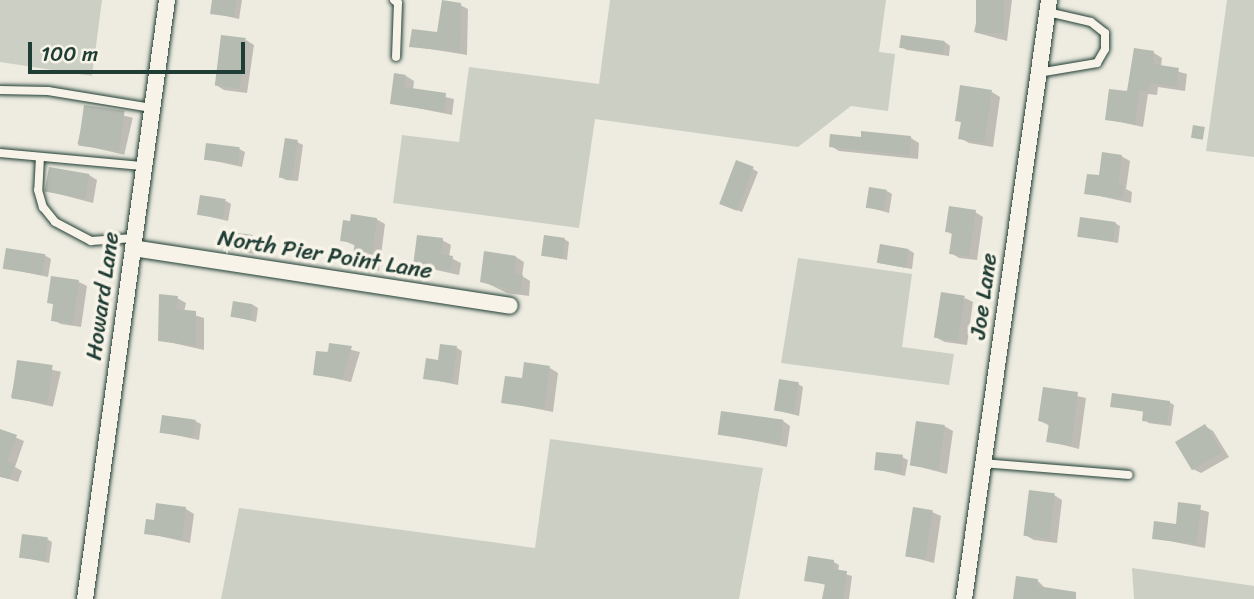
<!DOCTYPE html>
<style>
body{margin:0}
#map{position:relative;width:1254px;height:599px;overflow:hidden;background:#eeece1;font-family:Sriracha,sans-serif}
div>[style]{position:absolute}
.green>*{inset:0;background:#cccfc4}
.shadow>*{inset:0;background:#0003;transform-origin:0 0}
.building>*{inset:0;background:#b5bbb0;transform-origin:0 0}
.roads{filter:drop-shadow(0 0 2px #1f3d34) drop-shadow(0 0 2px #1f3d34)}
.lane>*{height:8px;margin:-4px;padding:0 4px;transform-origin:4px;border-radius:4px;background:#f7f3e8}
.street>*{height:16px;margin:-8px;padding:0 8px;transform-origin:8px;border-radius:8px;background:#f7f3e8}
span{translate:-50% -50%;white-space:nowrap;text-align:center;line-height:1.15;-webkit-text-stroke:7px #f7f3e8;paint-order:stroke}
.street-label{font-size:23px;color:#1f3d34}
.scale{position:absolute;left:28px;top:42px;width:217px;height:32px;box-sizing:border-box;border:4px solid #1f3d34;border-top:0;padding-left:9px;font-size:21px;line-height:24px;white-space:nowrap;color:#1f3d34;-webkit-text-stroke:5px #f7f3e8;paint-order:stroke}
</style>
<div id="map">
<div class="green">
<div style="clip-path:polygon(0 0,102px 0,92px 76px,0 62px)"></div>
<div style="clip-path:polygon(610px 0,886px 0,879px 52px,895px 54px,888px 111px,851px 106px,798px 147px,595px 119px,579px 228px,393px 203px,402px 135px,459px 142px,469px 67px,599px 84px)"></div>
<div style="clip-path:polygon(1227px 0,1254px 0,1254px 157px,1206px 151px)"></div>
<div style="clip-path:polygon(798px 258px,912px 274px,902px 347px,954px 354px,949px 385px,781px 363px)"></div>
<div style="clip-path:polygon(550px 439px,763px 468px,739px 599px,221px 599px,239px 508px,535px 548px)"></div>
<div style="clip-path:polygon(1132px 568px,1254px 586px,1254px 599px,1134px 599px)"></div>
</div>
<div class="shadow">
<div style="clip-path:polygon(214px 0,242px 0,239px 19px,212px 13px)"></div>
<div style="clip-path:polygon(981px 0,1012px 0,1007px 41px,974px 32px)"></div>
<div style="clip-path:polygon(460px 5px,468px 9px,467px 55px,411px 46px,439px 34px)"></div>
<div style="clip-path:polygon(903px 37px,945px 42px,950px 46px,949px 56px,907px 50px,901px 47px)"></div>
<div style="clip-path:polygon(246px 40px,254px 45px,247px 93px,224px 90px,216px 85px)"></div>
<div style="clip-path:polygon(1154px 53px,1162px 58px,1161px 67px,1187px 74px,1185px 91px,1158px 87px,1157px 95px,1148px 94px,1143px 127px,1106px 119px)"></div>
<div style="clip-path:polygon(406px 76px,414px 81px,413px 90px,454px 99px,452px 115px,392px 103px)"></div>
<div style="clip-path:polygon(992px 92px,1000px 97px,993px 147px,969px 143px,960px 138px,962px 123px,957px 120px)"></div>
<div style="left:86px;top:107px;width:48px;height:38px;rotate:13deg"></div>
<div style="clip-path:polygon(911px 138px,919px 143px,918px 159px,839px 151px,831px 146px)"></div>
<div style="clip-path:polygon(297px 142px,303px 145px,298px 181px,286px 180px,281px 177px)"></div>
<div style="clip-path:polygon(239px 149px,245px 152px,242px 167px,206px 159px)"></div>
<div style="clip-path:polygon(1121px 156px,1130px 161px,1126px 189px,1132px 192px,1131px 203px,1086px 193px)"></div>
<div style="clip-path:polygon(753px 169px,758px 172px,742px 212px,726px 206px)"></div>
<div style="clip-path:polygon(89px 175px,97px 180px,93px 203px,47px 191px)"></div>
<div style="clip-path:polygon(887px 191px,892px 194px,889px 213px,868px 207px)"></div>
<div style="clip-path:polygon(226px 201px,231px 204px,228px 221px,198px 214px)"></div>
<div style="clip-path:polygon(975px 212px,983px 217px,977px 260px,959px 258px,951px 253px,953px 235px,947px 231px)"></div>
<div style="clip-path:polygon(376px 219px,385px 224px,379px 271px,353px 264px,356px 246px,342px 240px)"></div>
<div style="clip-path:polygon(1115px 223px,1120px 226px,1118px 243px,1079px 236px)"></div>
<div style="clip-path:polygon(252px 237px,257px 240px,255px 254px,225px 248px)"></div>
<div style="clip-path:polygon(564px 239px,569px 242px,567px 260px,543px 255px)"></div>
<div style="clip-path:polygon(442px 240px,451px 245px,449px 257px,461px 263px,459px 275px,414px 265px)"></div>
<div style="clip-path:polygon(909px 250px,914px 253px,912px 269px,879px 263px)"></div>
<div style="clip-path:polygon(46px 256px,51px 259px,48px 277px,5px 268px)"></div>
<div style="clip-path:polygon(516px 257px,524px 262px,522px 276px,530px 281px,529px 296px,507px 293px,482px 281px)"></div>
<div style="clip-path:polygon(79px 282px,87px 286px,81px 327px,61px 324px,53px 320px,55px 305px,49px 302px)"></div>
<div style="clip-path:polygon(177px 298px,186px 303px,184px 312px,204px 318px,204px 350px,160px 340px)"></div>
<div style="clip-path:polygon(965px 298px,973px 302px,967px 345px,945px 342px,937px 338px)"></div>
<div style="clip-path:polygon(253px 305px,258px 308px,256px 322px,232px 316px)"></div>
<div style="clip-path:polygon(331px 345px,360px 352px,351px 382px,315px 374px)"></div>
<div style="clip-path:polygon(457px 348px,462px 351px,458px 385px,425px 378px)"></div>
<div style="left:19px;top:362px;width:43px;height:36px;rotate:13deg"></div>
<div style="clip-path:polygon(550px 368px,558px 373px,553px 412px,503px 402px)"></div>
<div style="clip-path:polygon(798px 384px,803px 387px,799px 416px,776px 410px)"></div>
<div style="clip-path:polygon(1045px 389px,1086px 398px,1079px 449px,1048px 441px,1050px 426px,1040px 421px)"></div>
<div style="clip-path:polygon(1169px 402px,1174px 405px,1171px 426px,1148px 423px,1145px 412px,1112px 406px)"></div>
<div style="clip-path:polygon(195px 421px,201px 424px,199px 440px,161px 432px)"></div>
<div style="clip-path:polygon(783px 421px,790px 426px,787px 447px,719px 434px)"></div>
<div style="clip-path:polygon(944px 426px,953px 431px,947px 474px,912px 465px)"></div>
<div style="clip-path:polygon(1205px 426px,1213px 431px,1229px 457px,1201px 473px,1193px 469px)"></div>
<div style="clip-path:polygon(0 431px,24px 441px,15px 467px,22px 471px,18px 482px,0 476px)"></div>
<div style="clip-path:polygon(902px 457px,908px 460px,905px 476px,875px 469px)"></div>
<div style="clip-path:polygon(1054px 495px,1062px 500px,1057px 543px,1034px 540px,1025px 535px)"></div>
<div style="clip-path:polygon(1180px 504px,1209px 512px,1205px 548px,1154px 538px,1177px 526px)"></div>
<div style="clip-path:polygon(186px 509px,194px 514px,190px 543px,146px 533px,155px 522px)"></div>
<div style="clip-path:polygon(932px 512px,941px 516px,934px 563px,908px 556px)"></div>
<div style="clip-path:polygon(47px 539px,52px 542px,49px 563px,21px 557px)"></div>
<div style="clip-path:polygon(834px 562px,839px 565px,838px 572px,852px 576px,849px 599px,824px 599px,826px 585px,806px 580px)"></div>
<div style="clip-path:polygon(1038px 581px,1046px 589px,1068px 599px,1015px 599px)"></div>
</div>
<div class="building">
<div style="clip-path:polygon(212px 0,236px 0,234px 17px,210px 14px)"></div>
<div style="clip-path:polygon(442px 0,461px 3px,460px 52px,409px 47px,412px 29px,437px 32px)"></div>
<div style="left:976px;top:0;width:28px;height:33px"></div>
<div style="left:221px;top:35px;width:25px;height:51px;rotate:7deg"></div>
<div style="left:901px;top:35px;width:44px;height:13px;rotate:8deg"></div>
<div style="clip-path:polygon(1134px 48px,1154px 51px,1153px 64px,1179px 68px,1176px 87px,1150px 83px,1148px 91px,1139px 90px,1135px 124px,1105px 120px,1109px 89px,1127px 91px)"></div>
<div style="clip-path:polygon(394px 73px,406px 75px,404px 87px,446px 93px,444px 112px,390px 104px)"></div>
<div style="clip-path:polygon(960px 85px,992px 90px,984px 143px,958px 139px,961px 122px,955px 121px)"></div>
<div style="left:84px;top:105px;width:41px;height:41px;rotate:8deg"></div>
<div style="left:1193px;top:125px;width:12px;height:13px;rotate:9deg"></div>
<div style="clip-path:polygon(861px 131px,911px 136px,909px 155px,829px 147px,830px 134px,861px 137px)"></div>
<div style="left:285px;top:138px;width:13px;height:40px;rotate:9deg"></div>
<div style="left:206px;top:143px;width:34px;height:17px;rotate:7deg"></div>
<div style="clip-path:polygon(1102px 152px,1122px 155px,1118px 185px,1124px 186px,1122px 199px,1084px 194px,1087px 174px,1099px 175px)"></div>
<div style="left:736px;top:160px;width:19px;height:47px;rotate:21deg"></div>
<div style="left:49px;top:167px;width:41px;height:25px;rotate:10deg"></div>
<div style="left:869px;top:187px;width:18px;height:21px;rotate:9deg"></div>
<div style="left:200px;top:195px;width:26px;height:20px;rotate:9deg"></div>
<div style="clip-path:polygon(949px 206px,976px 210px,969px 256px,949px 254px,952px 233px,945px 232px)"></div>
<div style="clip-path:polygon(351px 214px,377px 218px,370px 267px,351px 265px,355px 243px,340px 241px,343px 220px,350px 221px)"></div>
<div style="left:1080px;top:217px;width:36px;height:20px;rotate:8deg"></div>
<div style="left:225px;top:231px;width:28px;height:17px;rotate:8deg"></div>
<div style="clip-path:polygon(417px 235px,443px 238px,441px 254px,453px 256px,451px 271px,413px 266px)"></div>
<div style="left:544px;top:235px;width:21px;height:21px;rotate:8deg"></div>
<div style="left:880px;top:244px;width:29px;height:19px;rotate:10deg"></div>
<div style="left:6px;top:248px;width:40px;height:21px;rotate:9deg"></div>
<div style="clip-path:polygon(484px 251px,516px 256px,514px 273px,523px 275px,520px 292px,480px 282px)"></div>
<div style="clip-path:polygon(51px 276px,79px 280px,73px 324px,51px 321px,53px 304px,47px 303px)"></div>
<div style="left:941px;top:292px;width:24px;height:46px;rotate:9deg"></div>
<div style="clip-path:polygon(159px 294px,178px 296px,176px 309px,196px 311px,196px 346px,158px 341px)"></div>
<div style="left:233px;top:301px;width:20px;height:16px;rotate:9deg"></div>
<div style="clip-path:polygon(329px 343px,352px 346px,342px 379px,313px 375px,316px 351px,328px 352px)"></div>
<div style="clip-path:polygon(440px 344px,457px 346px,452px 383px,423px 379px,426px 358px,438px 360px)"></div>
<div style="left:17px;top:360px;width:36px;height:39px;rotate:8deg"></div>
<div style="clip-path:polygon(524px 362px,550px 366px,544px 409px,501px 403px,505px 376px,522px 378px)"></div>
<div style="left:779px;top:379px;width:20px;height:32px;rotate:9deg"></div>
<div style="clip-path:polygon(1043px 387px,1078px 392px,1071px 446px,1046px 442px,1049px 423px,1038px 421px)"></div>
<div style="clip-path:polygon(1112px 393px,1170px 401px,1167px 424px,1142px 421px,1143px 411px,1110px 407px)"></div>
<div style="left:721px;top:411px;width:63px;height:24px;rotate:8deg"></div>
<div style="left:162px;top:415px;width:34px;height:18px;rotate:8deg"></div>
<div style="left:916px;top:421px;width:29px;height:45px;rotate:8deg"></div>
<div style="left:1205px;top:424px;width:33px;height:35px;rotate:59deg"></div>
<div style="clip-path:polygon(0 429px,17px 435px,7px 462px,15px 464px,9px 479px,0 477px)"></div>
<div style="left:876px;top:452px;width:27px;height:18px;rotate:6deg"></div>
<div style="left:1029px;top:490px;width:26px;height:46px;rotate:7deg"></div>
<div style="clip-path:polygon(1178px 502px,1201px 505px,1196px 544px,1152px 539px,1154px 521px,1176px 524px)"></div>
<div style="clip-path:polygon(156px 503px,186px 507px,182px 539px,144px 534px,146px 519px,154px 520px)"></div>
<div style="left:913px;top:507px;width:20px;height:50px;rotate:9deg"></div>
<div style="left:22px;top:534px;width:26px;height:24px;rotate:7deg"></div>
<div style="clip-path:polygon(808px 556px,834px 560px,833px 569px,847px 571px,843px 599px,822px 599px,825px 584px,804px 581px)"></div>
<div style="clip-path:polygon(1016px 576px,1038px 579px,1037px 586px,1076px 592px,1076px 599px,1013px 599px)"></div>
</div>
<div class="roads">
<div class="lane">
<div style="left:394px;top:0;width:5px;rotate:37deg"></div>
<div style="left:398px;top:3px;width:54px;rotate:92.1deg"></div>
<div style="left:1038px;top:73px;width:60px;rotate:-9.6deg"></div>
<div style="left:1097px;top:63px;width:16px;rotate:-60deg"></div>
<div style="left:1105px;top:49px;width:16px;rotate:-90deg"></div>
<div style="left:1105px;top:33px;width:18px;rotate:-142deg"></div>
<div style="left:1091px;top:22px;width:44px;rotate:-166.9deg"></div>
<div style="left:0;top:90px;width:48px;rotate:1.2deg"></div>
<div style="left:48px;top:91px;width:105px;rotate:9.3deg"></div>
<div style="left:0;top:153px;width:145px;rotate:5.2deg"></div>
<div style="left:40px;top:157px;width:33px;rotate:93deg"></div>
<div style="left:38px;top:190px;width:18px;rotate:74deg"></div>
<div style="left:43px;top:207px;width:19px;rotate:51deg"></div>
<div style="left:55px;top:222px;width:41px;rotate:27.8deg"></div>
<div style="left:91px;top:241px;width:43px;rotate:-4deg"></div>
<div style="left:983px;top:463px;width:146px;rotate:4.7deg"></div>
</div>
<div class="street">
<div style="left:133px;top:248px;width:381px;rotate:8.7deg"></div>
<div style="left:85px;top:599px;width:605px;rotate:-82.2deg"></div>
<div style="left:964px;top:599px;width:605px;rotate:-81.92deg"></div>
</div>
</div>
<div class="street-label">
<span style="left:325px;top:255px;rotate:9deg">North Pier Point Lane</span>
<span style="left:103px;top:296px;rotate:-82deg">Howard Lane</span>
<span style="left:984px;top:296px;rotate:-82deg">Joe Lane</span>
</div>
<div class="scale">100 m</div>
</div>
